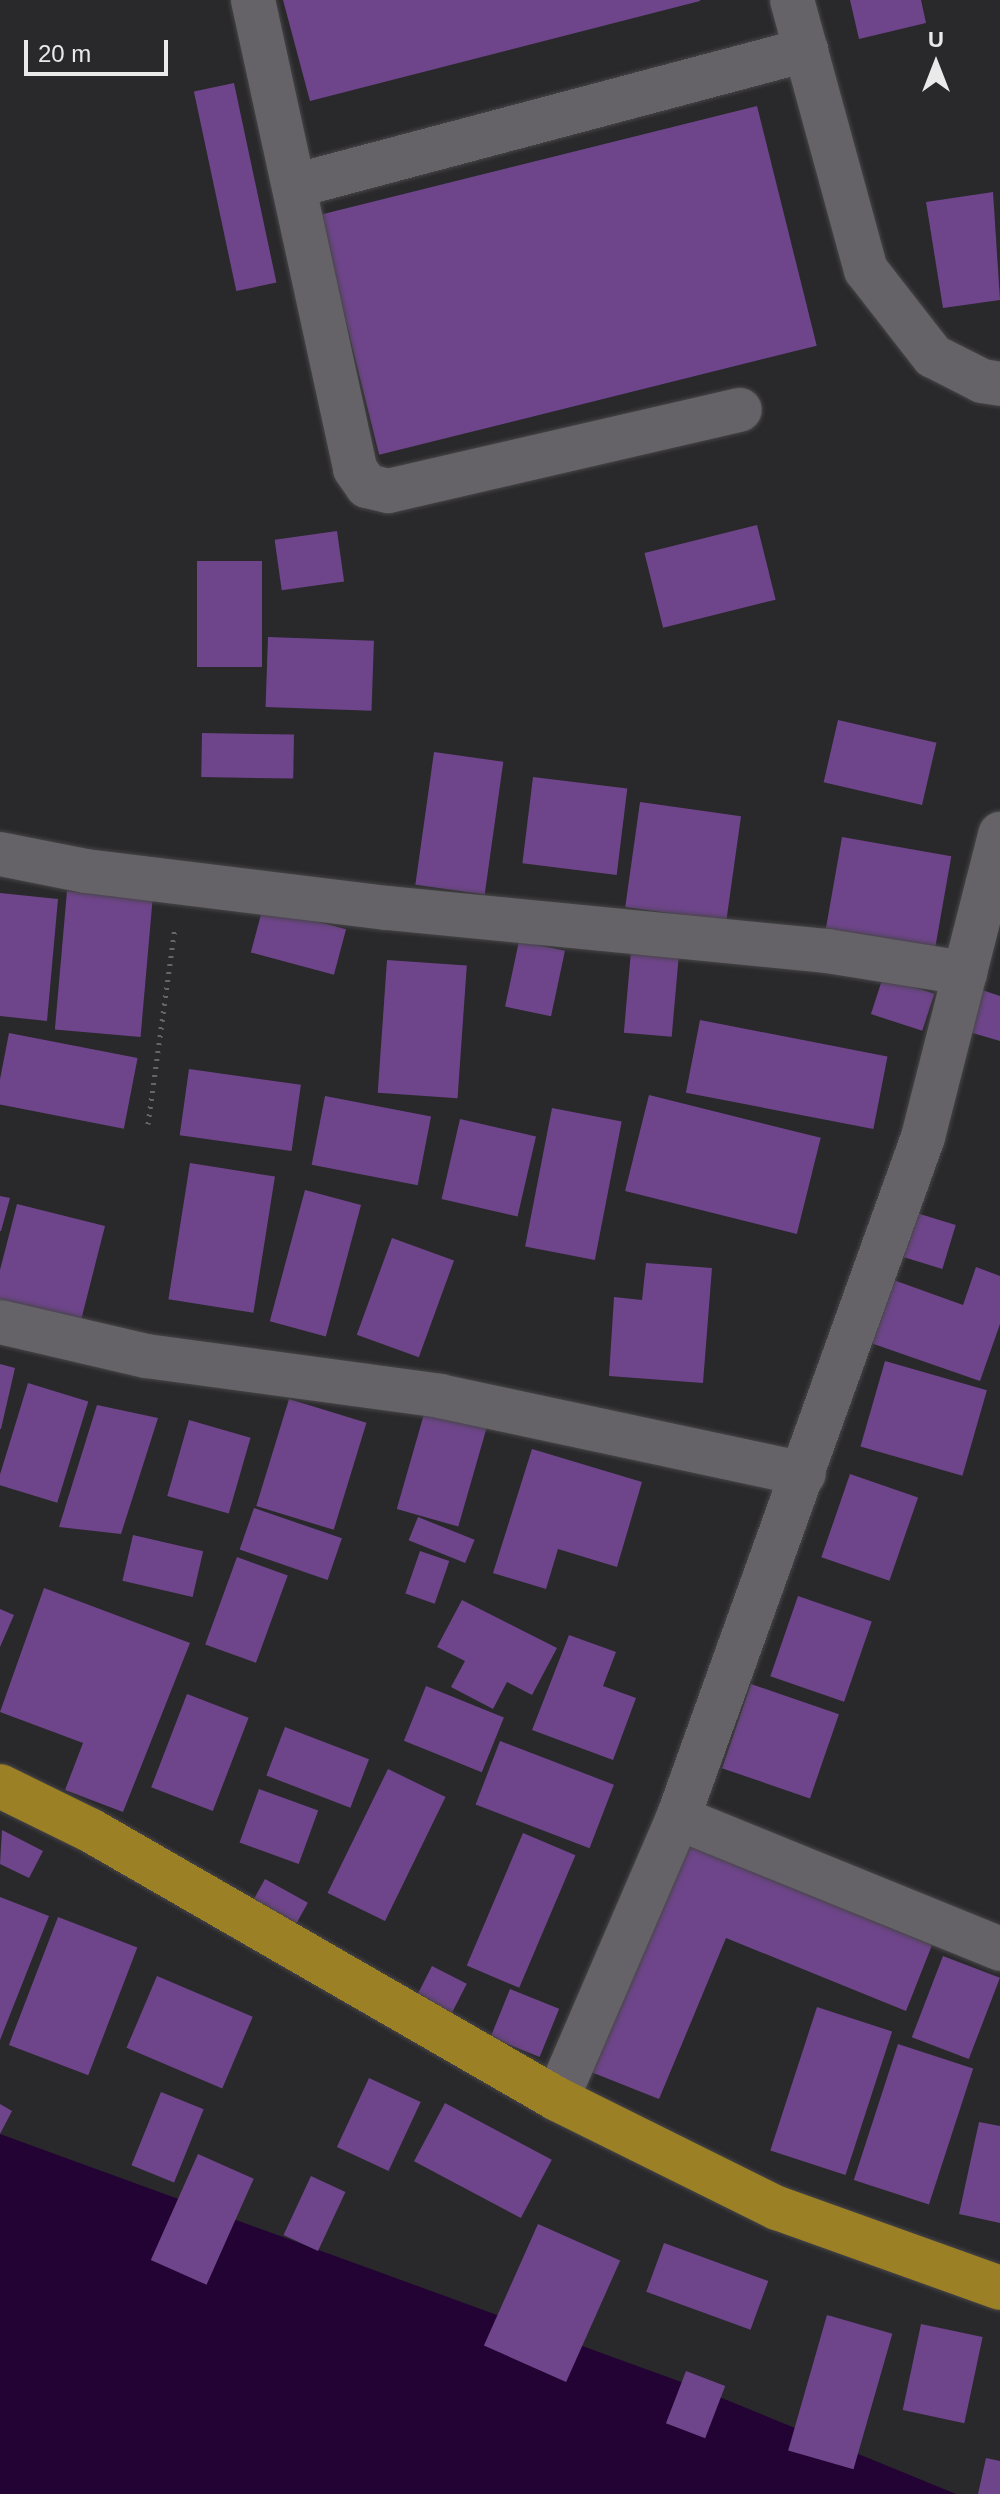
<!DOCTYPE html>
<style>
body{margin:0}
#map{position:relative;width:1000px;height:2494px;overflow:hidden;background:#29282b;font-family:Helvetica,sans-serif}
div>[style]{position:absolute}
.water>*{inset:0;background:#230334}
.building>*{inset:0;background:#6e458a;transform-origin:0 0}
.path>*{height:5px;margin-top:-2.5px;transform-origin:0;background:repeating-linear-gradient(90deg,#666567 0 2px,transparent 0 8px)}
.roads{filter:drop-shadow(0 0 2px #464547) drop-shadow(0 0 2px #464547)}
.minor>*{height:44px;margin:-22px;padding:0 22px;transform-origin:22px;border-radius:22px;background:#656367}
.highway>*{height:44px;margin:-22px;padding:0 22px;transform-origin:22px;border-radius:22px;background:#9c8025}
span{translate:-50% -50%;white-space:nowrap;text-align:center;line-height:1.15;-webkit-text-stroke:8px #29282b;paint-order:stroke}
.north{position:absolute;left:896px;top:24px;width:80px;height:80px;-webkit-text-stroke:6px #29282b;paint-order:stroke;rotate:0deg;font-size:22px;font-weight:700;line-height:32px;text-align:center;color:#ebeaeb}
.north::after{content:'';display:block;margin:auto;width:28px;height:36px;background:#ebeaeb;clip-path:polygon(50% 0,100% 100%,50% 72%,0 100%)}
.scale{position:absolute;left:24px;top:40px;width:144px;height:36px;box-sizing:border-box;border:4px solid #ebeaeb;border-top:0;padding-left:10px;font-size:24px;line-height:28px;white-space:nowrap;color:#ebeaeb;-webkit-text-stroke:6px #29282b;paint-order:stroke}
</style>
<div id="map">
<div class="water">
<div style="clip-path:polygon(0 2134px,695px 2387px,956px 2494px,0 2494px)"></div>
</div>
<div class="building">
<div style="clip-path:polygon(283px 0,700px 0,700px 1px,310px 101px)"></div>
<div style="clip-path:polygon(850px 0,921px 0,926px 23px,859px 39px)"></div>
<div style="left:234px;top:83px;width:204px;height:41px;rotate:78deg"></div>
<div style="left:757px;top:106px;width:247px;height:451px;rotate:76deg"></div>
<div style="clip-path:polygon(993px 192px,1000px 300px,943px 308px,926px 202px)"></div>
<div style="left:757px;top:525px;width:77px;height:116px;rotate:76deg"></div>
<div style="left:337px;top:531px;width:51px;height:63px;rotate:82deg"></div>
<div style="left:197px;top:561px;width:65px;height:106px"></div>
<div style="left:268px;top:637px;width:106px;height:70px;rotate:2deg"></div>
<div style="left:838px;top:720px;width:101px;height:64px;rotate:13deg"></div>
<div style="left:202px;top:733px;width:92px;height:44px;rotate:1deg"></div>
<div style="left:434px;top:752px;width:70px;height:134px;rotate:8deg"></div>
<div style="left:533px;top:777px;width:95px;height:87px;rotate:7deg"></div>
<div style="left:640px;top:802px;width:102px;height:106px;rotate:8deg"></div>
<div style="left:842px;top:837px;width:111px;height:101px;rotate:10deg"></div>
<div style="left:67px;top:891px;width:86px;height:139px;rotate:5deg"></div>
<div style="clip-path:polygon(0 893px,58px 899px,47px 1021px,0 1016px)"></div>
<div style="left:263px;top:907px;width:86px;height:47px;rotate:15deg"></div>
<div style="left:519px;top:941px;width:47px;height:67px;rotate:12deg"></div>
<div style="left:631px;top:951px;width:48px;height:82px;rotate:5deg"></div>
<div style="left:387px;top:960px;width:80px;height:133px;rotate:4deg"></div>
<div style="left:883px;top:977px;width:54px;height:39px;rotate:18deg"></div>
<div style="clip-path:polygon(973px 987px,1000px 996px,1000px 1041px,959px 1029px)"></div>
<div style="left:700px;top:1020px;width:191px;height:74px;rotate:11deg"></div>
<div style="left:9px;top:1033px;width:131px;height:72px;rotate:11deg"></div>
<div style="left:189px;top:1069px;width:113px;height:67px;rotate:8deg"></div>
<div style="left:649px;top:1095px;width:177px;height:99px;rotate:14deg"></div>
<div style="left:325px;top:1096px;width:108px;height:70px;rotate:11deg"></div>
<div style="left:552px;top:1108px;width:71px;height:141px;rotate:11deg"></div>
<div style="left:460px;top:1119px;width:78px;height:82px;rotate:13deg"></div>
<div style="left:190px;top:1163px;width:86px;height:138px;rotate:9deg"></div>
<div style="left:305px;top:1190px;width:58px;height:136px;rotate:15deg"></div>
<div style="clip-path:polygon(0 1196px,10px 1198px,1px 1231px,0 1231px)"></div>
<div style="clip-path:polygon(17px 1204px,105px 1226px,77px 1336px,0 1317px,0 1270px)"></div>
<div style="left:907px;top:1210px;width:51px;height:46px;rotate:17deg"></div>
<div style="left:392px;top:1238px;width:66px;height:103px;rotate:20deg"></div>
<div style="clip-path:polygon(646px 1263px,712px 1268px,703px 1383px,609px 1376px,614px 1297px,642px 1300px)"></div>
<div style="clip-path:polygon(976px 1267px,1000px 1276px,1000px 1324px,980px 1381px,865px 1341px,888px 1278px,963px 1305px)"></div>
<div style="left:885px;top:1361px;width:106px;height:89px;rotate:16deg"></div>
<div style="clip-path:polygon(0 1364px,15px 1368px,1px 1429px,0 1429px)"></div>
<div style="left:28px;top:1383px;width:63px;height:106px;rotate:17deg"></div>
<div style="left:289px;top:1399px;width:81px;height:112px;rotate:17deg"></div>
<div style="clip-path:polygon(97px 1405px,158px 1418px,121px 1534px,59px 1527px)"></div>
<div style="left:426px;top:1407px;width:64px;height:106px;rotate:16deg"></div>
<div style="left:189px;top:1420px;width:64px;height:79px;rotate:16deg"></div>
<div style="clip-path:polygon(532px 1449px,642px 1482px,617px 1567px,558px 1549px,546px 1589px,493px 1573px)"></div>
<div style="left:850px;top:1474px;width:72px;height:88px;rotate:19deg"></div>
<div style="left:254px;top:1508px;width:93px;height:44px;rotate:19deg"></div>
<div style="left:418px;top:1517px;width:61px;height:25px;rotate:22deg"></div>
<div style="left:133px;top:1535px;width:72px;height:47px;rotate:13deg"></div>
<div style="left:420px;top:1551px;width:31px;height:45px;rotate:19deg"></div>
<div style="left:237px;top:1557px;width:54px;height:93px;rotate:20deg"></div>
<div style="clip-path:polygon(44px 1588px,190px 1643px,123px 1812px,65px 1790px,83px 1743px,0 1712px)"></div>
<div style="left:798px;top:1596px;width:78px;height:85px;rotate:19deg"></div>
<div style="clip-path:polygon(462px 1600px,557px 1648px,532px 1695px,507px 1682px,493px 1709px,451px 1687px,465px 1661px,437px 1647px)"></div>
<div style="clip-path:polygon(0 1609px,14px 1615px,0 1647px)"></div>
<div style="clip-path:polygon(569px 1635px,616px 1652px,603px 1686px,636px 1698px,613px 1760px,532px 1730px)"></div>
<div style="left:751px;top:1684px;width:93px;height:89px;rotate:19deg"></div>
<div style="left:426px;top:1686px;width:84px;height:59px;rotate:22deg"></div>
<div style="left:187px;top:1694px;width:66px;height:100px;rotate:21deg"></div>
<div style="left:285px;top:1727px;width:90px;height:52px;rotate:21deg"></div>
<div style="left:500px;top:1741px;width:122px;height:68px;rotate:21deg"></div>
<div style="left:388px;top:1769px;width:64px;height:138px;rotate:26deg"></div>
<div style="left:259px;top:1789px;width:63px;height:57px;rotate:20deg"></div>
<div style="clip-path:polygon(2px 1830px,43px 1851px,29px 1878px,0 1864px)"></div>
<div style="left:523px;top:1833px;width:57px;height:144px;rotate:23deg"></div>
<div style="clip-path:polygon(675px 1840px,932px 1945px,906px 2011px,726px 1938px,659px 2099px,581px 2068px)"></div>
<div style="left:265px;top:1879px;width:49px;height:34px;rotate:29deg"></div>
<div style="clip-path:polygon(0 1897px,49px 1916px,0 2040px)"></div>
<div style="left:58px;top:1917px;width:85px;height:137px;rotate:21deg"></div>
<div style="left:943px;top:1956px;width:61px;height:87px;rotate:21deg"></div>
<div style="left:432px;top:1966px;width:39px;height:36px;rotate:27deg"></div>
<div style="left:157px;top:1976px;width:104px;height:78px;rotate:23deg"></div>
<div style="left:510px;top:1989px;width:53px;height:52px;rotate:22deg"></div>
<div style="left:817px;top:2007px;width:79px;height:151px;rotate:18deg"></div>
<div style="left:898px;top:2044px;width:79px;height:143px;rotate:18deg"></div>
<div style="left:369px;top:2078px;width:57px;height:76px;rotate:25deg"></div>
<div style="left:161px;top:2092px;width:46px;height:79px;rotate:22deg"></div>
<div style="left:445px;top:2103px;width:121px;height:66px;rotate:28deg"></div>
<div style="clip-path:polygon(0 2104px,12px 2111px,0 2134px)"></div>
<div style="clip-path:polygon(979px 2122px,1000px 2126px,1000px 2223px,959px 2214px)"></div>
<div style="left:198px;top:2154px;width:61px;height:116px;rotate:24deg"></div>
<div style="left:311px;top:2176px;width:38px;height:65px;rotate:25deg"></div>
<div style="left:538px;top:2224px;width:90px;height:133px;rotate:24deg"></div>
<div style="left:664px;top:2243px;width:111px;height:52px;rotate:20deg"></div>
<div style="left:827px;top:2315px;width:68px;height:141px;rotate:16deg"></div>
<div style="left:921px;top:2324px;width:63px;height:88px;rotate:12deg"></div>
<div style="left:686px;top:2371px;width:42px;height:56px;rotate:21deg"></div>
<div style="clip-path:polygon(986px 2458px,1000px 2461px,1000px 2494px,978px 2494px)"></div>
</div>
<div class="path">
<div style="left:148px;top:1124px;width:198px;rotate:-82.2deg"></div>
</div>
<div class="roads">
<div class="minor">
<div style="left:253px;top:0;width:480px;rotate:77.7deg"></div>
<div style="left:355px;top:469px;width:21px;rotate:55deg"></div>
<div style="left:367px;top:486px;width:22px;rotate:13deg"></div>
<div style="left:388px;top:491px;width:361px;rotate:-13deg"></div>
<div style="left:792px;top:0;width:280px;rotate:74.7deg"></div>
<div style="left:866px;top:270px;width:109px;rotate:52.1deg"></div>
<div style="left:933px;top:356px;width:55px;rotate:27deg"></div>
<div style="left:982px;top:381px;width:18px;rotate:9deg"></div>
<div style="left:294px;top:186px;width:530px;rotate:-14.88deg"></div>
<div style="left:0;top:854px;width:88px;rotate:11.2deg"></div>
<div style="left:86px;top:871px;width:304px;rotate:7deg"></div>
<div style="left:388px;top:908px;width:441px;rotate:5.6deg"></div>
<div style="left:827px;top:951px;width:140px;rotate:9.1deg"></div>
<div style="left:0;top:1322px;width:150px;rotate:13.1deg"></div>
<div style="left:146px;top:1356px;width:297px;rotate:7.7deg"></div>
<div style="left:440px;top:1396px;width:372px;rotate:12.1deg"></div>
<div style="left:678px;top:1818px;width:348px;rotate:22.1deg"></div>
<div style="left:557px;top:2099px;width:306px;rotate:-66.7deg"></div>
<div style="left:678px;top:1818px;width:724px;rotate:-70.21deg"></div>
<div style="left:923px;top:1137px;width:313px;rotate:-75.7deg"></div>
</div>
<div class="highway">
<div style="left:0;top:1786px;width:100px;rotate:26.1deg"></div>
<div style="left:90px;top:1830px;width:539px;rotate:29.94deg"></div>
<div style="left:557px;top:2099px;width:246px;rotate:26.4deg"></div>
<div style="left:777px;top:2208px;width:237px;rotate:19.7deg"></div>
</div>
</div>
<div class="north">U</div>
<div class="scale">20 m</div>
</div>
